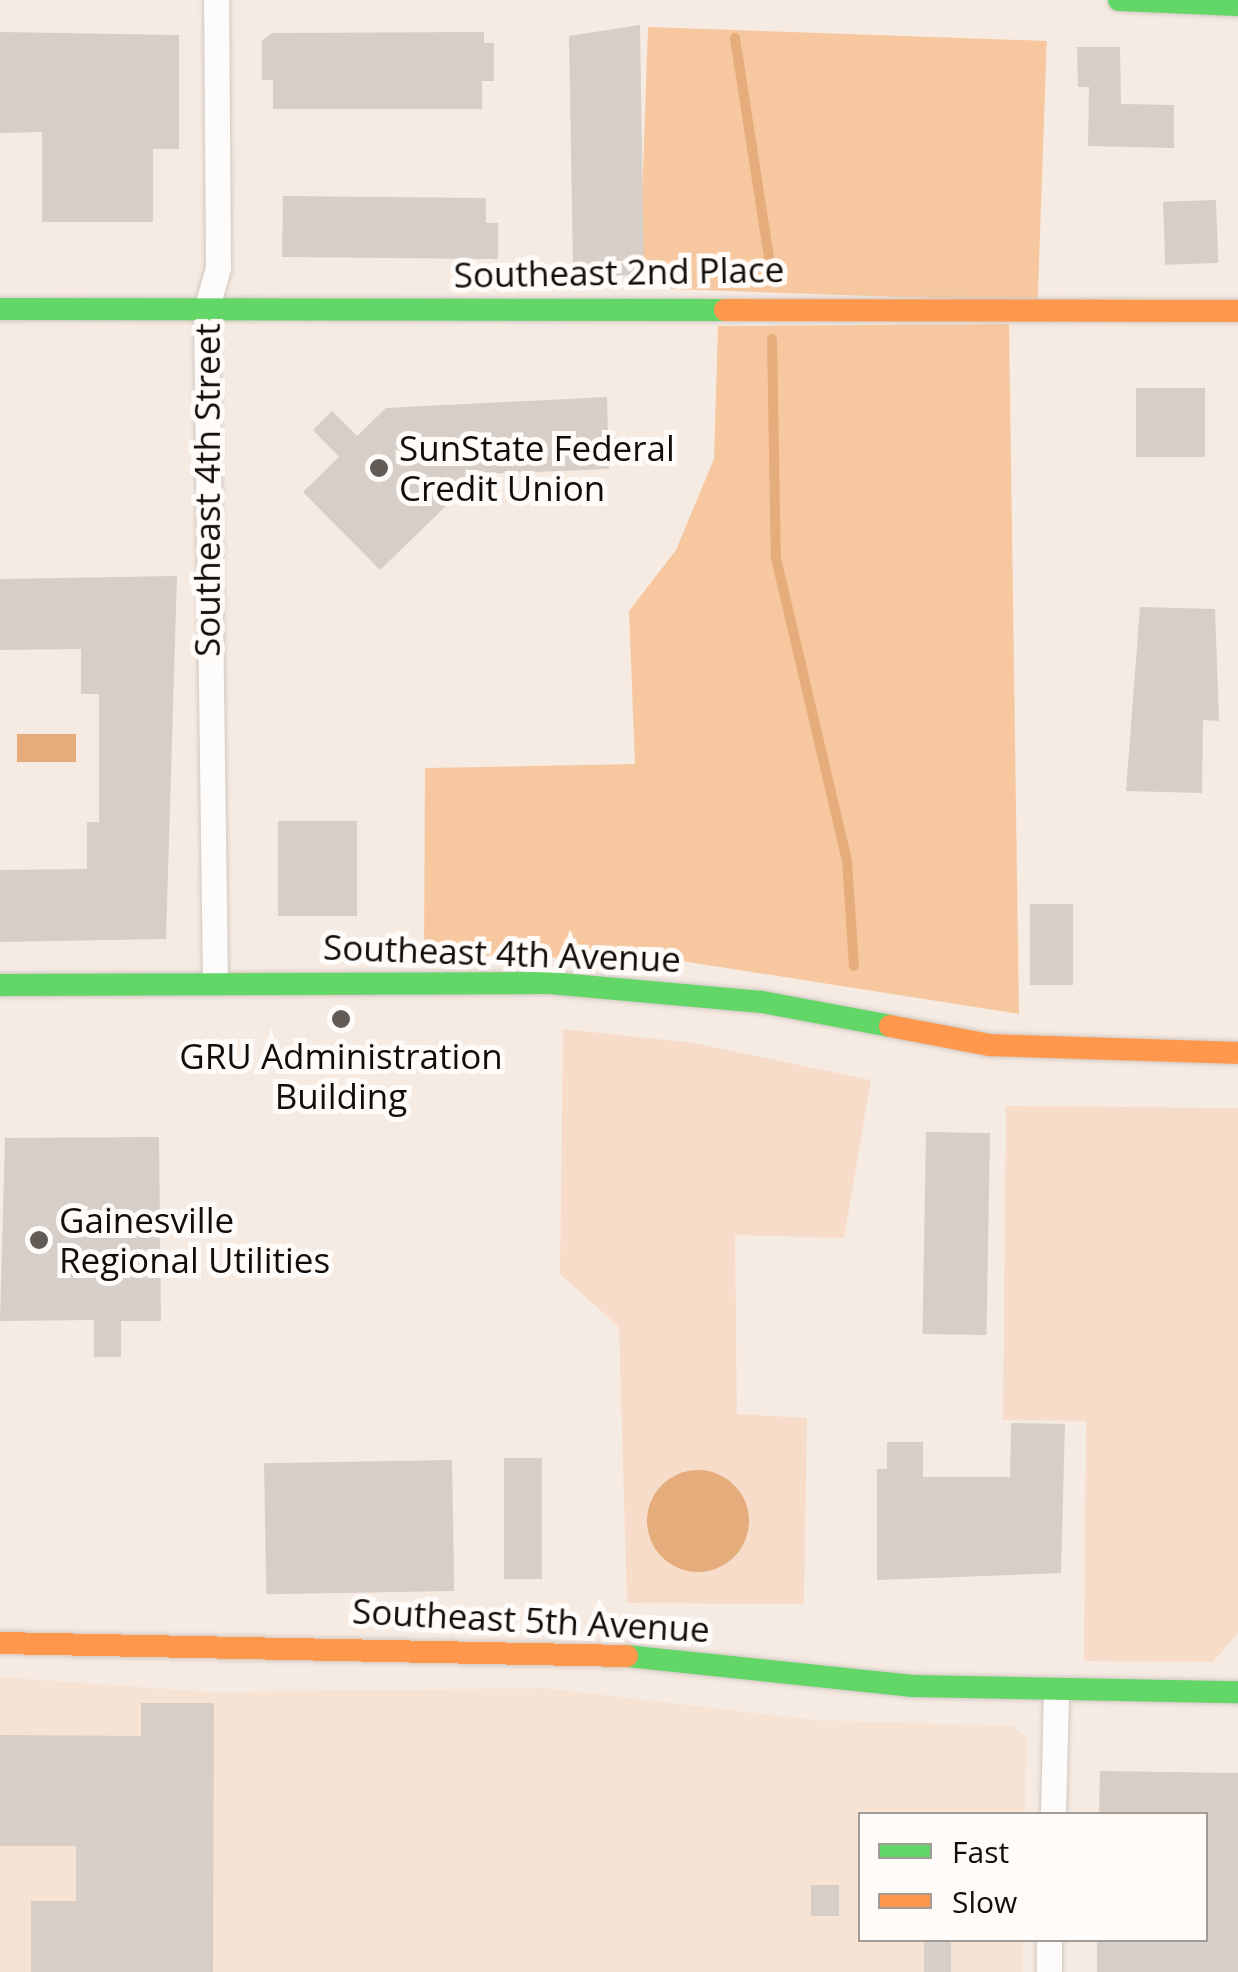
<!DOCTYPE html>
<style>
body{margin:0}
#map{position:relative;width:1238px;height:1972px;overflow:hidden;background:#f6ebe3;font-family:"Open Sans",sans-serif}
div>[style]{position:absolute}
.built>*{inset:0;background:#f6e3d4}
.green>*{inset:0;background:#f7ddc9}
.forest>*{inset:0;background:#f7c89f;transform-origin:0 0}
.water>*{inset:0;background:#e4ad7b;transform-origin:0 0}
.round{border-radius:50%}
.stream>*{height:10px;margin:-5px;padding:0 5px;transform-origin:5px;border-radius:5px;background:#e4ad7b}
.building>*{inset:0;background:#d6cec7;transform-origin:0 0}
.roads{filter:drop-shadow(0 0 2px #d0c8c1) drop-shadow(0 0 2px #d0c8c1)}
.street>*{height:25px;margin:-12.5px;padding:0 12.5px;transform-origin:12.5px;border-radius:12.5px;background:#fefcfb}
.fast>*{height:22px;margin:-11px;padding:0 11px;transform-origin:11px;border-radius:11px;background:#63d668}
.slow>*{height:22px;margin:-11px;padding:0 11px;transform-origin:11px;border-radius:11px;background:#ff974d}
.dots>*{width:28px;height:28px;translate:-50% -50%;box-sizing:border-box;border:5px solid #fffbf8;border-radius:50%}
span{translate:-50% -50%;white-space:nowrap;text-align:center;line-height:1.15;-webkit-text-stroke:10px #fffbf8;paint-order:stroke}
.street-label{font-size:35px;color:#130d08}
.poi-label{font-size:35px;color:#130d08}
.left{translate:0 -50%;text-align:left}
.legend{position:absolute;left:858px;top:1812px;width:350px;height:130px;box-sizing:border-box;background:#fffbf8;border:2px solid #a19c98;margin:0;padding:12px 18px;list-style:none;font-size:30px;color:#130d08}
.legend li{display:flex;align-items:center;gap:20px;height:50px}
.legend b{width:50px;border:2px solid #a19c98}
</style>
<div id="map">
<div class="built">
<div style="clip-path:polygon(0 1677px,210px 1692px,544px 1688px,816px 1720px,1013px 1726px,1026px 1737px,1025px 1814px,860px 1814px,860px 1940px,1023px 1940px,1023px 1972px,0 1972px)"></div>
</div>
<div class="green">
<div style="clip-path:polygon(563px 1029px,694px 1043px,871px 1080px,844px 1238px,735px 1235px,737px 1414px,807px 1418px,804px 1604px,627px 1603px,619px 1327px,560px 1274px)"></div>
<div style="clip-path:polygon(1006px 1106px,1238px 1108px,1238px 1633px,1213px 1662px,1084px 1661px,1086px 1421px,1003px 1420px)"></div>
</div>
<div class="forest">
<div style="left:648px;top:27px;width:399px;height:261px;rotate:2deg"></div>
<div style="clip-path:polygon(1009px 324px,1019px 1014px,682px 961px,424px 954px,425px 768px,635px 764px,629px 611px,676px 550px,714px 459px,718px 326px)"></div>
</div>
<div class="water">
<div style="left:76px;top:734px;width:28px;height:59px;rotate:90deg"></div>
<div class="round" style="left:647px;top:1470px;width:102px;height:102px"></div>
</div>
<div class="stream">
<div style="left:735px;top:38px;width:236px;rotate:81.2deg"></div>
<div style="left:772px;top:339px;width:219px;rotate:89deg"></div>
<div style="left:776px;top:558px;width:311px;rotate:76.8deg"></div>
<div style="left:847px;top:861px;width:105px;rotate:86.2deg"></div>
</div>
<div class="building">
<div style="clip-path:polygon(640px 25px,644px 275px,598px 276px,598px 266px,573px 266px,569px 36px)"></div>
<div style="clip-path:polygon(0 32px,179px 35px,179px 149px,153px 149px,153px 222px,42px 222px,42px 132px,0 133px)"></div>
<div style="clip-path:polygon(484px 32px,484px 43px,494px 43px,494px 81px,482px 81px,482px 109px,273px 109px,273px 80px,262px 80px,262px 41px,272px 33px)"></div>
<div style="clip-path:polygon(1077px 47px,1120px 47px,1121px 104px,1174px 105px,1174px 148px,1088px 146px,1089px 87px,1078px 87px)"></div>
<div style="clip-path:polygon(283px 196px,486px 198px,486px 223px,498px 223px,498px 259px,282px 257px)"></div>
<div style="left:1216px;top:200px;width:63px;height:53px;rotate:88deg"></div>
<div style="left:1205px;top:388px;width:69px;height:69px;rotate:90deg"></div>
<div style="clip-path:polygon(607px 397px,609px 469px,479px 474px,380px 570px,303px 492px,339px 457px,313px 430px,332px 411px,357px 436px,386px 408px)"></div>
<div style="clip-path:polygon(177px 576px,166px 939px,0 942px,0 870px,87px 869px,87px 822px,99px 822px,99px 694px,81px 694px,81px 649px,0 650px,0 579px)"></div>
<div style="clip-path:polygon(1140px 607px,1215px 609px,1219px 721px,1203px 720px,1202px 793px,1126px 791px)"></div>
<div style="left:278px;top:821px;width:79px;height:95px"></div>
<div style="left:1030px;top:904px;width:43px;height:81px"></div>
<div style="left:926px;top:1132px;width:64px;height:202px;rotate:1deg"></div>
<div style="clip-path:polygon(159px 1137px,161px 1321px,121px 1321px,121px 1357px,94px 1357px,94px 1320px,0 1321px,5px 1138px)"></div>
<div style="clip-path:polygon(1011px 1423px,1065px 1424px,1061px 1573px,877px 1580px,877px 1469px,887px 1469px,887px 1442px,923px 1442px,923px 1477px,1010px 1477px)"></div>
<div style="left:542px;top:1458px;width:121px;height:38px;rotate:90deg"></div>
<div style="left:452px;top:1460px;width:131px;height:188px;rotate:89deg"></div>
<div style="clip-path:polygon(141px 1703px,214px 1703px,213px 1972px,31px 1972px,31px 1901px,76px 1901px,76px 1846px,0 1846px,0 1735px,141px 1736px)"></div>
<div style="clip-path:polygon(1100px 1771px,1238px 1773px,1238px 1972px,1097px 1972px,1097px 1940px,1206px 1940px,1206px 1814px,1099px 1814px)"></div>
<div style="left:811px;top:1885px;width:28px;height:31px"></div>
<div style="left:924px;top:1940px;width:27px;height:32px"></div>
</div>
<div class="roads">
<div class="street">
<div style="left:215px;top:982px;width:672px;rotate:-90.77deg"></div>
<div style="left:206px;top:310px;width:44px;rotate:-74.1deg"></div>
<div style="left:218px;top:268px;width:268px;rotate:-90.4deg"></div>
<div style="left:1053px;top:1814px;width:123px;rotate:-88.6deg"></div>
<div style="left:1049px;top:1972px;width:32px;rotate:-90deg"></div>
</div>
<div class="fast">
<div style="left:1119px;top:0;width:119px;rotate:2.4deg"></div>
<div style="left:0;top:309px;width:725px;rotate:0.08deg"></div>
<div style="left:0;top:985px;width:549px;rotate:-0.21deg"></div>
<div style="left:549px;top:983px;width:214px;rotate:5.1deg"></div>
<div style="left:762px;top:1002px;width:130px;rotate:10.6deg"></div>
<div style="left:627px;top:1656px;width:286px;rotate:6deg"></div>
<div style="left:911px;top:1686px;width:327px;rotate:1.1deg"></div>
</div>
<div class="slow">
<div style="left:725px;top:310px;width:513px;rotate:0.11deg"></div>
<div style="left:890px;top:1026px;width:102px;rotate:10.8deg"></div>
<div style="left:990px;top:1045px;width:248px;rotate:1.8deg"></div>
<div style="left:0;top:1643px;width:627px;rotate:1.19deg"></div>
</div>
</div>
<div class="dots">
<div style="left:379px;top:468px;background:#625b55"></div>
<div style="left:341px;top:1019px;background:#625b55"></div>
<div style="left:39px;top:1240px;background:#625b55"></div>
</div>
<div class="street-label">
<span style="left:619px;top:272px;rotate:-1deg">Southeast 2nd Place</span>
<span style="left:207px;top:490px;rotate:-90deg">Southeast 4th Street</span>
<span style="left:502px;top:953px;rotate:2deg">Southeast 4th Avenue</span>
<span style="left:531px;top:1620px;rotate:3deg">Southeast 5th Avenue</span>
</div>
<div class="poi-label">
<span class="left" style="left:399px;top:468px">SunState Federal<br>Credit Union</span>
<span style="left:341px;top:1076px">GRU Administration<br>Building</span>
<span class="left" style="left:59px;top:1240px">Gainesville<br>Regional Utilities</span>
</div>
<ul class="legend">
<li><b style="height:12px;background:#63d668"></b>Fast</li>
<li><b style="height:12px;background:#ff974d"></b>Slow</li>
</ul>
</div>
